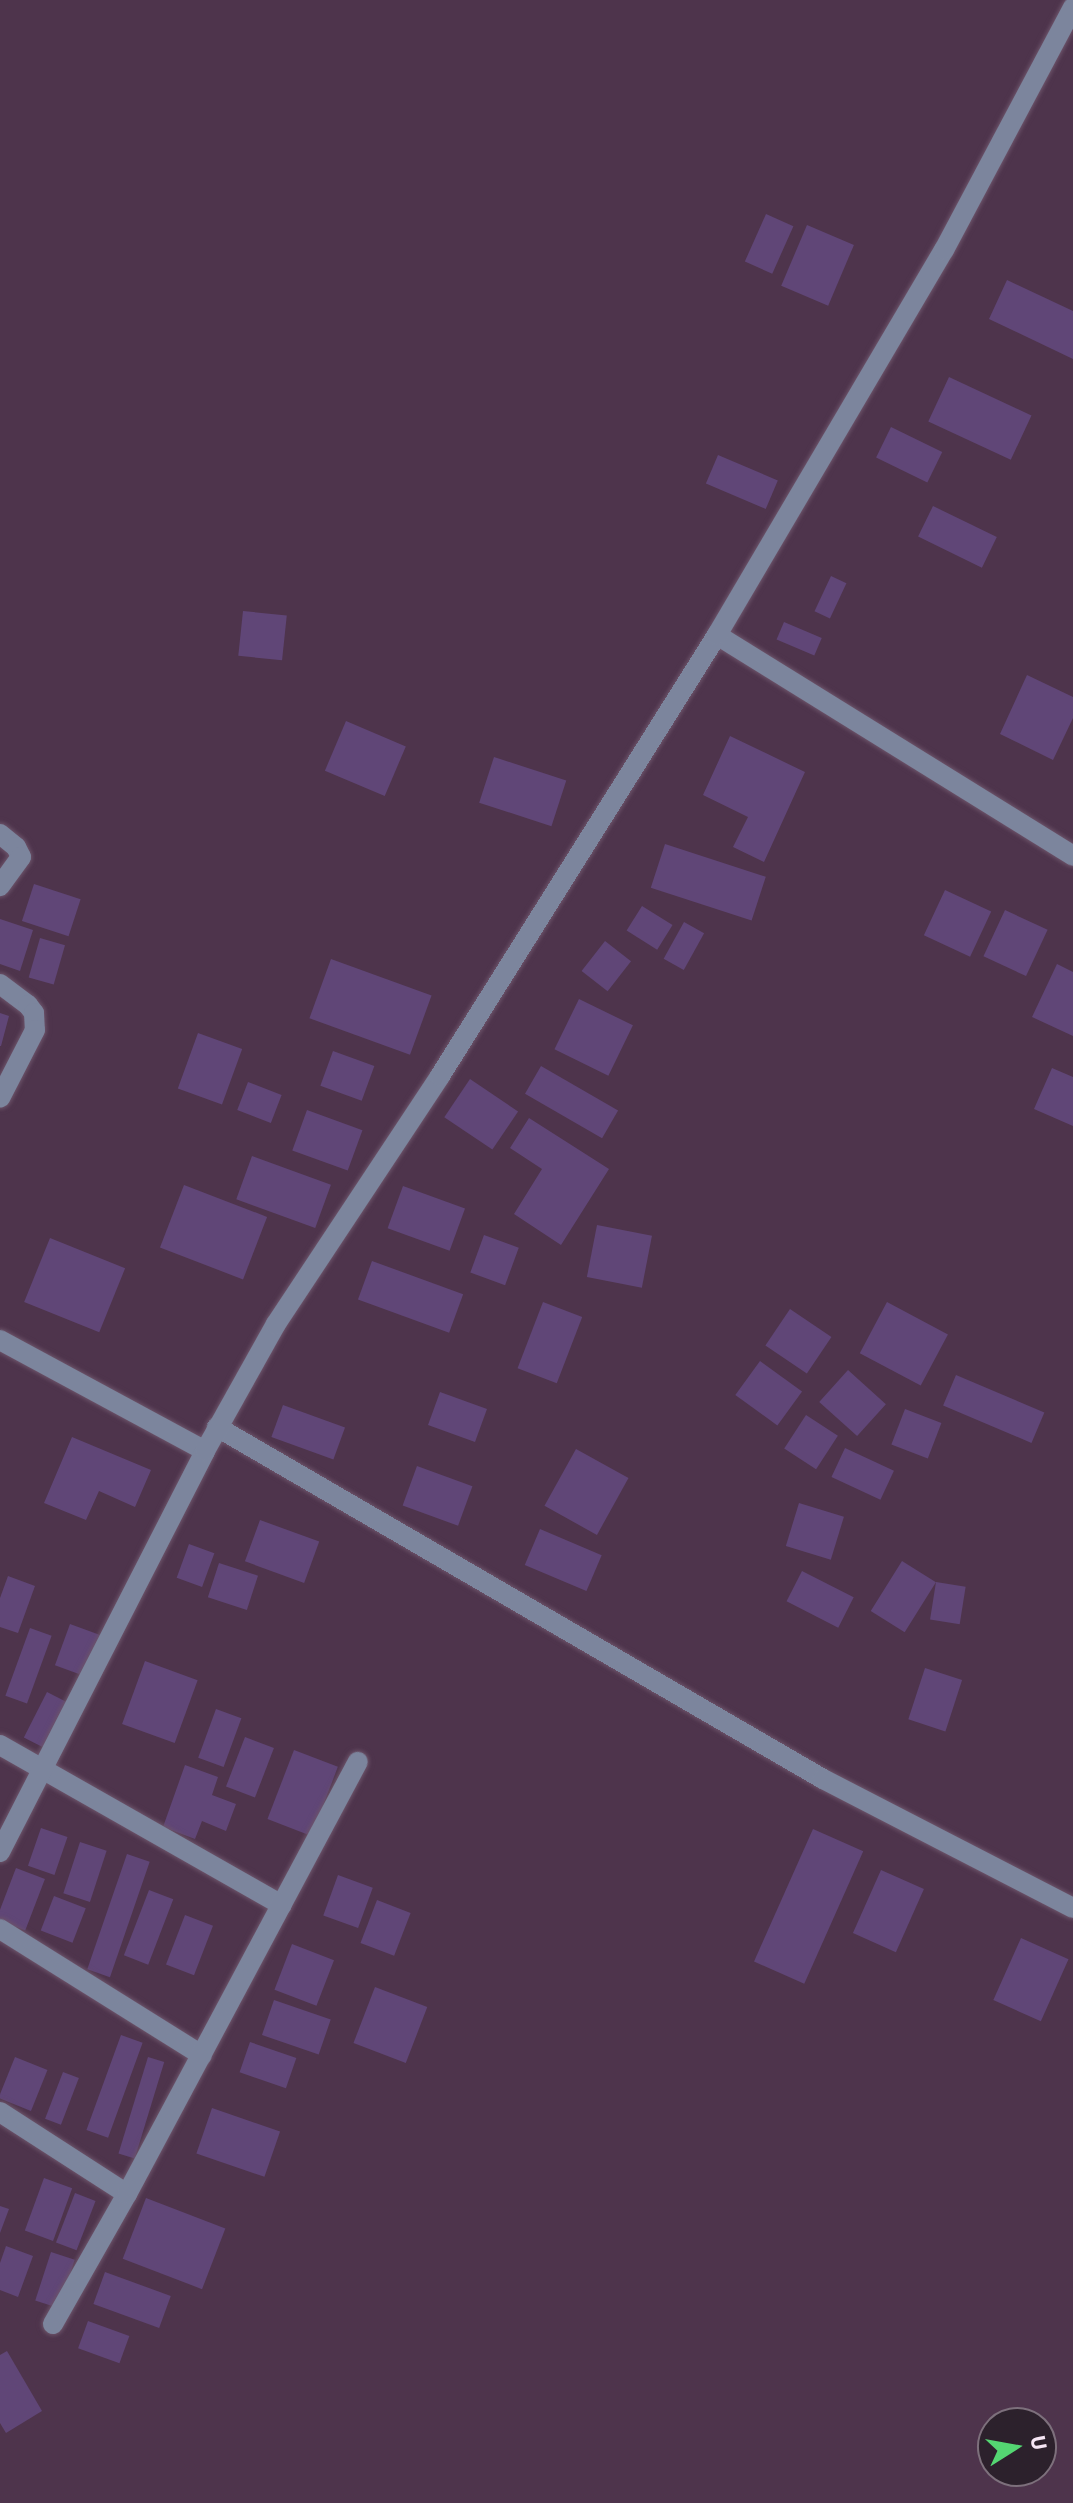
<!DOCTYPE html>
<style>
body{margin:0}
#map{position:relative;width:1073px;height:2503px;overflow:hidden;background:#4e344c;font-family:"Source Sans 3",sans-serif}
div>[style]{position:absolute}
.building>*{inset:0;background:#604677;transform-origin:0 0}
.roads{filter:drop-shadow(0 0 2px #6c546a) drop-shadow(0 0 2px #6c546a)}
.minor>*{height:20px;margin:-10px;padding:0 10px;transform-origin:10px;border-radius:10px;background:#7c859d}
span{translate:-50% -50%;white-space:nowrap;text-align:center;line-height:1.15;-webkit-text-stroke:8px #2c212c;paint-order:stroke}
.north{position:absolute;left:977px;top:2407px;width:80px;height:80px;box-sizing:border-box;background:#2c212c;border:2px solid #7d707c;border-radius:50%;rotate:79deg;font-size:22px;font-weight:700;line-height:32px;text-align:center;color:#f6e6f5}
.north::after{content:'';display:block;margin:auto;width:28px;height:36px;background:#54d672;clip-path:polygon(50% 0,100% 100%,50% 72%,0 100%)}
</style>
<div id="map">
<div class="building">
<div style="left:766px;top:214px;width:30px;height:52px;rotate:24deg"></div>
<div style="left:807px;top:225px;width:51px;height:66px;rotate:23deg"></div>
<div style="clip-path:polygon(1007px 280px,1073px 311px,1073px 359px,989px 319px)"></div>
<div style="left:949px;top:377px;width:91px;height:49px;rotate:25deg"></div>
<div style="left:891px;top:427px;width:57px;height:34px;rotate:26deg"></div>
<div style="left:718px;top:455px;width:65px;height:31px;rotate:23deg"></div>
<div style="left:933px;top:506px;width:71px;height:34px;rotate:26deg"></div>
<div style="left:831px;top:576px;width:17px;height:39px;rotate:25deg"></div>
<div style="left:243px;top:611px;width:44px;height:45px;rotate:6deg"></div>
<div style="left:784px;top:622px;width:41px;height:19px;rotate:23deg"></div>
<div style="clip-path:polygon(1027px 675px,1073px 697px,1073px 718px,1053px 760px,1000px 734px)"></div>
<div style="left:346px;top:721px;width:65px;height:54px;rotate:23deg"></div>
<div style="clip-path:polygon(730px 736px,805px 772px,764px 862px,733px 847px,748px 817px,703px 795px)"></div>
<div style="left:494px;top:757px;width:76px;height:48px;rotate:18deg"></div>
<div style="left:665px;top:844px;width:106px;height:46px;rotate:18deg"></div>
<div style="left:34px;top:884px;width:49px;height:39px;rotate:18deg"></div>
<div style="left:945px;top:890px;width:51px;height:50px;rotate:25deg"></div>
<div style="left:642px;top:906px;width:36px;height:29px;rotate:32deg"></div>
<div style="left:1005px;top:910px;width:47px;height:51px;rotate:25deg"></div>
<div style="clip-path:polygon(0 919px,33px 930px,20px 971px,0 964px)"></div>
<div style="left:684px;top:922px;width:23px;height:42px;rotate:29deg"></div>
<div style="left:40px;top:938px;width:26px;height:41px;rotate:16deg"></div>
<div style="left:605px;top:941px;width:33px;height:38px;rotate:38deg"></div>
<div style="left:331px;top:959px;width:107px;height:63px;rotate:20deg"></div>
<div style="clip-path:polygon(1057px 964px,1073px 972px,1073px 1036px,1032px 1017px)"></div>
<div style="left:579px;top:999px;width:60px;height:56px;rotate:26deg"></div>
<div style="clip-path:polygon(0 1013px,9px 1016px,1px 1046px,0 1046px)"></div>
<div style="left:198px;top:1033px;width:47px;height:59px;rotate:20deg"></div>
<div style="left:333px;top:1051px;width:44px;height:37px;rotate:20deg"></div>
<div style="left:541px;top:1066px;width:89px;height:32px;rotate:30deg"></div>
<div style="clip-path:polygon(1052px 1068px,1073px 1077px,1073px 1126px,1034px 1109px)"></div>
<div style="left:470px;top:1079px;width:58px;height:46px;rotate:34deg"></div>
<div style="left:248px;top:1082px;width:36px;height:30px;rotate:21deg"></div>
<div style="left:307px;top:1110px;width:59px;height:43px;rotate:20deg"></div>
<div style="clip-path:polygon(529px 1118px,609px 1169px,561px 1245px,514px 1214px,542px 1169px,510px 1148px)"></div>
<div style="left:252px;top:1156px;width:84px;height:46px;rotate:20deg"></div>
<div style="left:184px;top:1185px;width:89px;height:67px;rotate:21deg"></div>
<div style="left:403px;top:1186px;width:66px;height:45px;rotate:20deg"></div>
<div style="left:597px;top:1225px;width:56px;height:53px;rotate:11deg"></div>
<div style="left:484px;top:1235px;width:37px;height:40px;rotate:20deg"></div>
<div style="left:50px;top:1238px;width:81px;height:69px;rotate:22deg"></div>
<div style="left:372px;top:1261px;width:97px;height:41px;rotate:20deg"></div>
<div style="left:543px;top:1302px;width:42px;height:71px;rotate:21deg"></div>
<div style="left:887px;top:1302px;width:69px;height:58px;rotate:28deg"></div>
<div style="left:790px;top:1309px;width:50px;height:44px;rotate:34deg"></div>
<div style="left:760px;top:1361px;width:52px;height:42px;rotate:36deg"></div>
<div style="left:848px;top:1370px;width:51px;height:43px;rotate:42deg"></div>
<div style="left:956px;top:1375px;width:96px;height:33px;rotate:23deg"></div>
<div style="left:440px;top:1392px;width:50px;height:35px;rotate:20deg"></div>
<div style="left:283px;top:1405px;width:66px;height:34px;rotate:20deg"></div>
<div style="left:905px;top:1409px;width:39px;height:38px;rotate:21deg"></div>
<div style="left:806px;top:1415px;width:38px;height:40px;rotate:33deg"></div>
<div style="clip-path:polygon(72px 1437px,151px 1470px,135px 1507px,99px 1491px,86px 1520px,44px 1503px)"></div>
<div style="left:845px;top:1448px;width:54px;height:32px;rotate:25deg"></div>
<div style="left:576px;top:1449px;width:60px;height:65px;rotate:29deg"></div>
<div style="left:417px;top:1466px;width:59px;height:42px;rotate:20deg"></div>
<div style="left:799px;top:1503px;width:47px;height:45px;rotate:17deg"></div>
<div style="left:260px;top:1520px;width:63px;height:44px;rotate:20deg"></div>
<div style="left:540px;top:1529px;width:67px;height:39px;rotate:23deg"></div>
<div style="left:189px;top:1544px;width:27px;height:36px;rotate:20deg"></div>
<div style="left:902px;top:1561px;width:40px;height:59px;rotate:32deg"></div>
<div style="left:219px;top:1563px;width:41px;height:36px;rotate:18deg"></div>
<div style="left:802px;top:1571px;width:58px;height:34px;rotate:27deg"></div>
<div style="clip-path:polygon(8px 1576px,35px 1586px,18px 1633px,0 1627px,0 1598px)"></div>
<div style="left:936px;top:1582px;width:30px;height:38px;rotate:9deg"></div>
<div style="left:70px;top:1624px;width:32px;height:44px;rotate:20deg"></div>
<div style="left:30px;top:1628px;width:23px;height:72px;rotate:20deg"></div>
<div style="left:145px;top:1661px;width:56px;height:67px;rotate:20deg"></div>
<div style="left:925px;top:1668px;width:39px;height:54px;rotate:18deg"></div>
<div style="left:47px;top:1692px;width:22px;height:51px;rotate:27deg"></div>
<div style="left:216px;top:1709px;width:27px;height:52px;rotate:20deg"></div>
<div style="left:245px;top:1737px;width:31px;height:53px;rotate:21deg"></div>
<div style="left:294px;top:1750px;width:47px;height:74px;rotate:21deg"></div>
<div style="clip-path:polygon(185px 1765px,218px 1777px,212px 1795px,236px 1804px,226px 1831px,202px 1821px,195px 1839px,163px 1827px)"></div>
<div style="left:41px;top:1828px;width:28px;height:40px;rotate:19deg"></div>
<div style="left:813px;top:1829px;width:55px;height:145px;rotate:24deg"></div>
<div style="left:80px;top:1842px;width:28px;height:54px;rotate:18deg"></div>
<div style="left:127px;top:1854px;width:24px;height:122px;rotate:19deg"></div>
<div style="left:16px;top:1868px;width:31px;height:55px;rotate:21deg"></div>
<div style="left:881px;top:1870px;width:47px;height:69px;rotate:24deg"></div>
<div style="left:338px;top:1875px;width:37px;height:43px;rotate:20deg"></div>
<div style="left:149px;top:1890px;width:26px;height:70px;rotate:21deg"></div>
<div style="left:54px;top:1896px;width:34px;height:37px;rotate:21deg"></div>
<div style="left:377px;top:1900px;width:36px;height:46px;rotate:21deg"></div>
<div style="left:185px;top:1915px;width:30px;height:53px;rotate:21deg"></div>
<div style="left:1021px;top:1938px;width:52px;height:68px;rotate:24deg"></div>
<div style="left:292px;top:1944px;width:45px;height:49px;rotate:21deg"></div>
<div style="left:375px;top:1987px;width:56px;height:60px;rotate:21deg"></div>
<div style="left:274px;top:2000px;width:60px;height:37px;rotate:19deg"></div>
<div style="left:121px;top:2035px;width:23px;height:101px;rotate:20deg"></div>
<div style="left:250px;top:2042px;width:49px;height:32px;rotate:19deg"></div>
<div style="left:15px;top:2057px;width:35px;height:44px;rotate:22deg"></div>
<div style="left:148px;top:2057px;width:17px;height:101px;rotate:17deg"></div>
<div style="left:63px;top:2072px;width:17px;height:50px;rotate:21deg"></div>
<div style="left:212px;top:2108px;width:72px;height:48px;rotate:19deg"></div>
<div style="left:44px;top:2178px;width:30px;height:56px;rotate:20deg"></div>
<div style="left:75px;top:2193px;width:22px;height:53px;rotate:21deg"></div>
<div style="left:146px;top:2198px;width:85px;height:65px;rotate:21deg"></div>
<div style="clip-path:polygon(0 2206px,9px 2209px,0 2233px)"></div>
<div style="clip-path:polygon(6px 2246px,33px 2256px,18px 2297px,0 2290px,0 2263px)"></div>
<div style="left:51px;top:2252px;width:25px;height:51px;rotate:18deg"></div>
<div style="left:105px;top:2272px;width:70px;height:34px;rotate:20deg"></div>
<div style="left:88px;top:2321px;width:44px;height:29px;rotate:20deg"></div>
<div style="clip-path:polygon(7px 2351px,42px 2411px,6px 2433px,0 2423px,0 2355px)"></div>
</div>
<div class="roads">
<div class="minor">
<div style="left:717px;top:635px;width:419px;rotate:31.8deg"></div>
<div style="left:0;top:834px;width:21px;rotate:39deg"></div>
<div style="left:16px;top:847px;width:11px;rotate:63deg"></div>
<div style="left:21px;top:857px;width:36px;rotate:126deg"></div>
<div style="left:0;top:984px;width:35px;rotate:37deg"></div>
<div style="left:28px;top:1005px;width:10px;rotate:53deg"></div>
<div style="left:34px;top:1013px;width:17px;rotate:87deg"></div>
<div style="left:35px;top:1030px;width:76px;rotate:117.2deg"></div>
<div style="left:0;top:1340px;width:233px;rotate:28.4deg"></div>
<div style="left:217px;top:1427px;width:701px;rotate:30.15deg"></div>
<div style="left:823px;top:1779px;width:281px;rotate:27.3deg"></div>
<div style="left:0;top:1745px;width:324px;rotate:29.6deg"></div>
<div style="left:0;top:1852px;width:450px;rotate:-62.9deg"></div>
<div style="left:205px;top:1451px;width:145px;rotate:-60.8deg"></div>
<div style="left:276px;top:1324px;width:297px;rotate:-56.5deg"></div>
<div style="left:440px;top:1076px;width:521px;rotate:-57.87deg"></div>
<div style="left:717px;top:635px;width:447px;rotate:-59.5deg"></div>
<div style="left:944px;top:250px;width:275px;rotate:-62deg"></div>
<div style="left:0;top:1929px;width:238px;rotate:32deg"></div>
<div style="left:0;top:2112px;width:151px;rotate:32.8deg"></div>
<div style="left:53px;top:2324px;width:150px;rotate:-60.4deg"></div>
<div style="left:127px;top:2194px;width:490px;rotate:-61.9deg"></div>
</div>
</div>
<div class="north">U</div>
</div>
